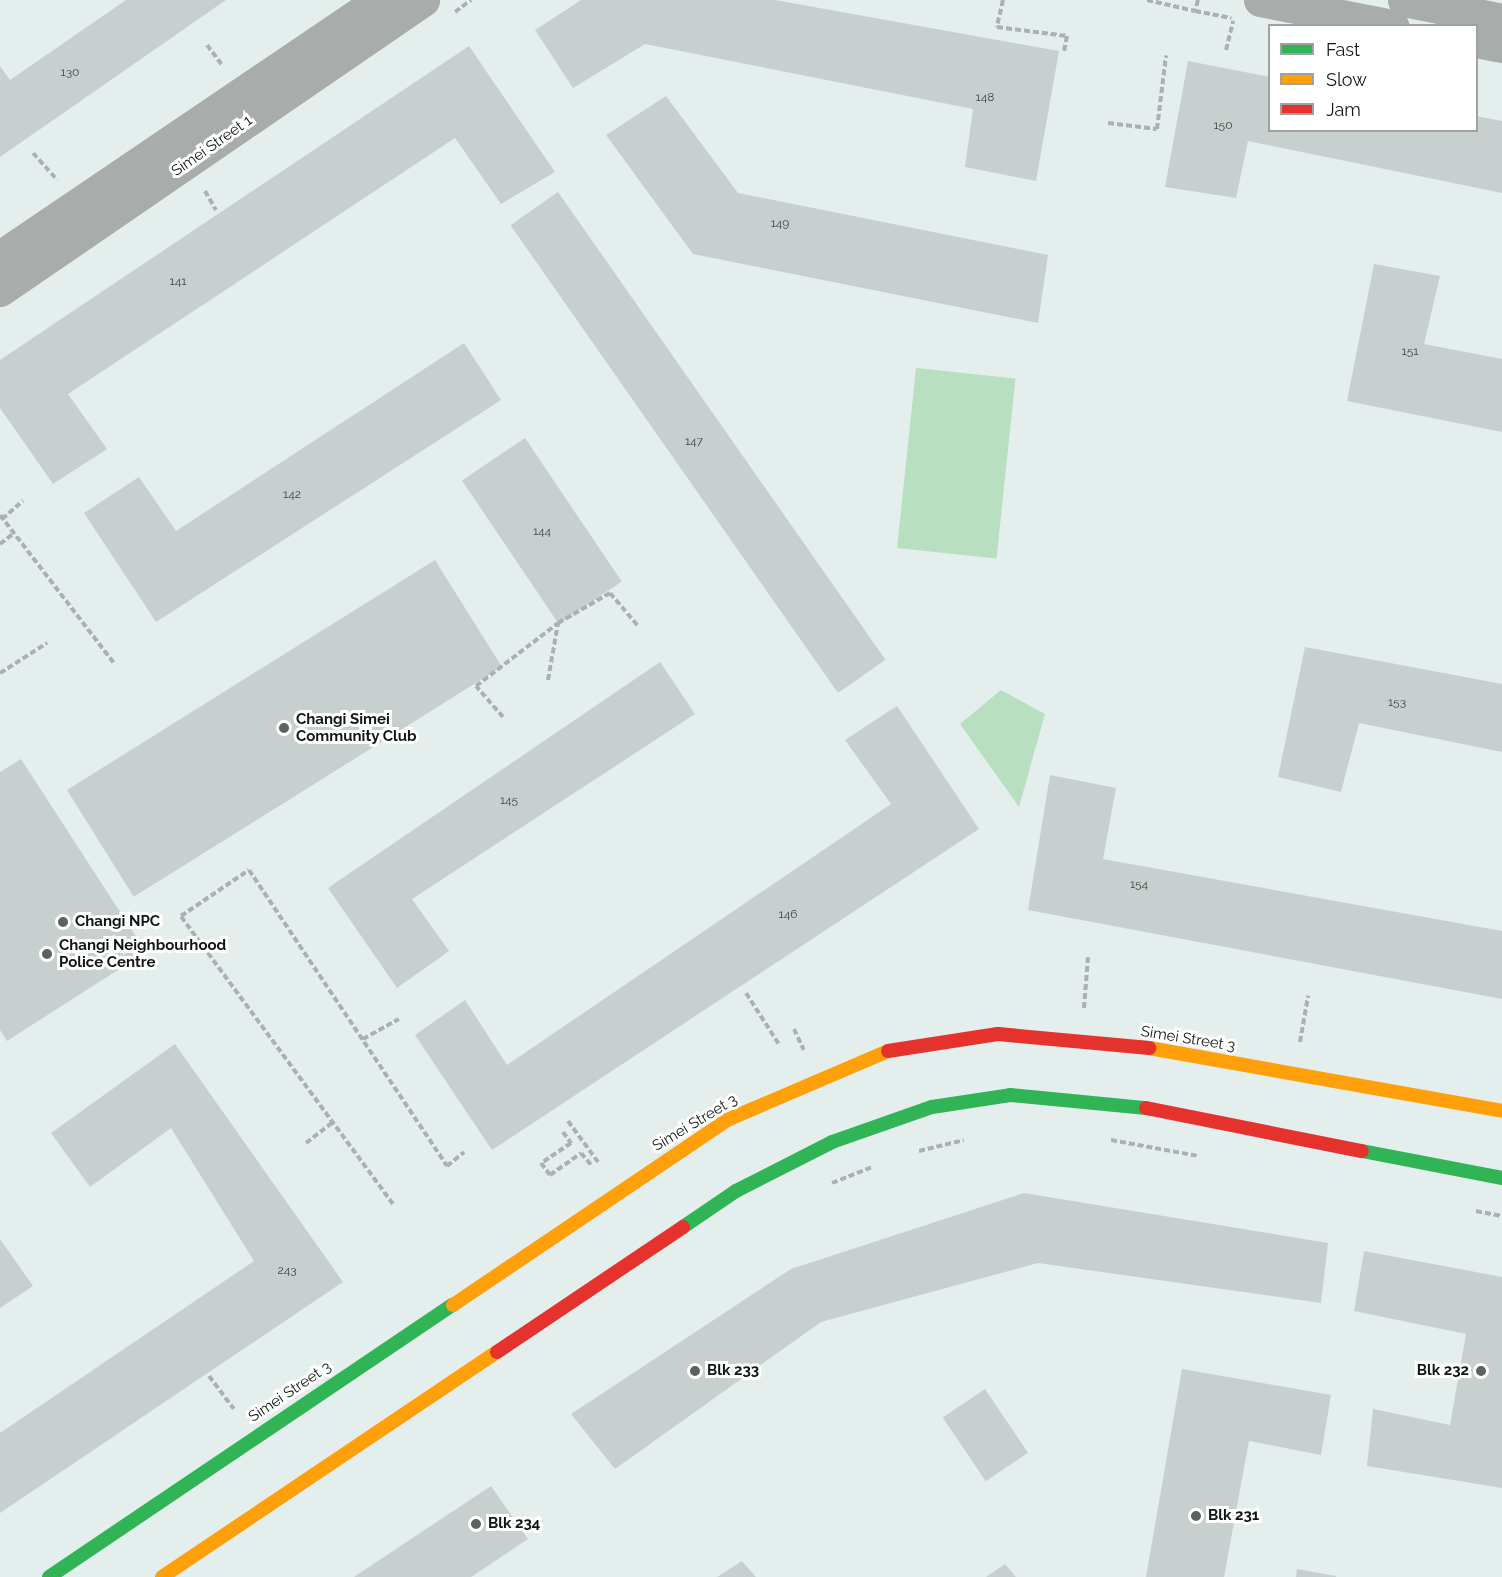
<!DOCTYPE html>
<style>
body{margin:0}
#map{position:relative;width:1502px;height:1577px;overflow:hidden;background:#e4eeec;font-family:Raleway,sans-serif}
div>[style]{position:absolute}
.green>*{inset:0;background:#b9dfc1;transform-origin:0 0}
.building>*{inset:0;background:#c8d0cf;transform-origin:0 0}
.path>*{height:4px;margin-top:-2px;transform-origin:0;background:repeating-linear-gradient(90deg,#acb0b0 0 6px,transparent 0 9px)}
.street>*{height:33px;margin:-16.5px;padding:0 16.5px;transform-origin:16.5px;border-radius:16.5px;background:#a8adab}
.fast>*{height:14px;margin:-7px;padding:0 7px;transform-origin:7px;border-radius:7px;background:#30b455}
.slow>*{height:14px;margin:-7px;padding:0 7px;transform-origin:7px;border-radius:7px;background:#ff9f0a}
.jam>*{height:14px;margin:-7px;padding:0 7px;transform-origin:7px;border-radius:7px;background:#e5322d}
.dots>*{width:16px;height:16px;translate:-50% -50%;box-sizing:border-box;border:3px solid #fff;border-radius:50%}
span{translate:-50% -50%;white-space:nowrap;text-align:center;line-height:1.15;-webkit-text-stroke:6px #fff;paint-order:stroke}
.number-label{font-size:12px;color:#3f4544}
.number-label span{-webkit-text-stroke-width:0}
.street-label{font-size:15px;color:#111716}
.poi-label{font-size:15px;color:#111716;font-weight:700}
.left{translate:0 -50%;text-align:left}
.right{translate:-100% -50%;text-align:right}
.legend{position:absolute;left:1268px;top:24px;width:210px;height:108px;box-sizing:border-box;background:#fff;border:2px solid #a0a2a2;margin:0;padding:8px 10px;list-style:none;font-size:18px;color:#111716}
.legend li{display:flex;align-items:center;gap:12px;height:30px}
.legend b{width:30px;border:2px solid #a0a2a2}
</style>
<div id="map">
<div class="green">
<div style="left:916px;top:368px;width:100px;height:181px;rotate:6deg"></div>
<div style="clip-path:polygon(1001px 690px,1045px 714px,1019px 807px,960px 724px)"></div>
</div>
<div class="building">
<div style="clip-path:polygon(126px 0,226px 0,0 157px,0 66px,10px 80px)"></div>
<div style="clip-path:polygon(581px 0,775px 0,1059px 51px,1036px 181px,965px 167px,973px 109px,645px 44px,573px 88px,535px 30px)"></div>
<div style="clip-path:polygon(469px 46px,555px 172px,501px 204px,455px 138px,68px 394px,107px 449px,53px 484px,0 408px,0 360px)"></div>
<div style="clip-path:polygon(1188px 61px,1270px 77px,1270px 130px,1476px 130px,1476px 116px,1502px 121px,1502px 193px,1248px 141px,1236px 198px,1165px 187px)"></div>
<div style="clip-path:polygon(666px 96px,738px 193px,1048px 255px,1038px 323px,693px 254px,606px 135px)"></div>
<div style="left:558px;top:192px;width:571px;height:58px;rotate:55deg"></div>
<div style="clip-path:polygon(1374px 264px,1440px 276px,1424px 344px,1502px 359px,1502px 432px,1347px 401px)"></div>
<div style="clip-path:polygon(464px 343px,501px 400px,156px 622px,84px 513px,139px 477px,176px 531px)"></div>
<div style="left:525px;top:438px;width:173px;height:76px;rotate:56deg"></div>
<div style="left:435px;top:560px;width:126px;height:434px;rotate:58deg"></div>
<div style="clip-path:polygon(1305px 647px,1502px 684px,1502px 752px,1359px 723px,1341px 792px,1278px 777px)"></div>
<div style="clip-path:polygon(660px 662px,695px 714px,412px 899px,449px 951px,397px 988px,328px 888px)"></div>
<div style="clip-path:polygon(897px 706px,979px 829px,492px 1150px,415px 1035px,465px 1000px,507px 1065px,891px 804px,845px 740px)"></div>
<div style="clip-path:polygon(21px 759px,146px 952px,7px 1041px,0 1030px,0 772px)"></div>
<div style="clip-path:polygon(1050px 775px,1116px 788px,1103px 859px,1502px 931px,1502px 999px,1028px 910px)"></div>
<div style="clip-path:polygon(175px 1044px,343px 1282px,0 1513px,0 1433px,254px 1261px,171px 1128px,90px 1187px,51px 1133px)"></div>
<div style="clip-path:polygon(1024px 1193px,1328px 1243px,1321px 1303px,1038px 1263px,821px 1322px,615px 1469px,571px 1414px,791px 1269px)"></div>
<div style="clip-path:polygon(0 1239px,33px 1286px,0 1308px)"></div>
<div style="clip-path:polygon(1364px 1251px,1502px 1277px,1502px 1488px,1367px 1466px,1373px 1409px,1450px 1425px,1466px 1334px,1354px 1311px)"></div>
<div style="clip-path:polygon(1182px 1369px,1331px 1395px,1321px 1455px,1249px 1441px,1224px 1577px,1146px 1577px)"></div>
<div style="left:985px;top:1389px;width:77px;height:51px;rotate:56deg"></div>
<div style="clip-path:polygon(491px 1486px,528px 1539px,471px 1577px,354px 1577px)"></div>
<div style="clip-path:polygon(742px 1561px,756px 1577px,717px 1577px)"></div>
<div style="clip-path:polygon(1005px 1564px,1016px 1577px,986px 1577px)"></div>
<div style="clip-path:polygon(1297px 1569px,1336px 1576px,1336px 1577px,1296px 1577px)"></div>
</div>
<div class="path">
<div style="left:1003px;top:0;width:28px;rotate:103deg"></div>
<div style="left:997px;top:27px;width:71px;rotate:7.3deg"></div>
<div style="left:1067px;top:36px;width:16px;rotate:101deg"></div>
<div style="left:1147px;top:0;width:49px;rotate:12.9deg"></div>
<div style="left:1198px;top:0;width:11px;rotate:105deg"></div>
<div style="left:1195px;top:11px;width:37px;rotate:11deg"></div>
<div style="left:455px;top:12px;width:20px;rotate:-37deg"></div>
<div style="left:207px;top:45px;width:26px;rotate:53deg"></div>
<div style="left:1226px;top:50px;width:30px;rotate:-76deg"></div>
<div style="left:1108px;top:123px;width:49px;rotate:7deg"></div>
<div style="left:1157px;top:129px;width:74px;rotate:-83deg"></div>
<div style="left:33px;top:153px;width:36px;rotate:48deg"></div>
<div style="left:205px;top:191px;width:22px;rotate:60deg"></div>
<div style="left:0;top:515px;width:187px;rotate:52.4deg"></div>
<div style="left:2px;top:519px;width:28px;rotate:-41deg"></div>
<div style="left:0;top:544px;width:16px;rotate:-38deg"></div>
<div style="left:0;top:673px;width:56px;rotate:-32.6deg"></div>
<div style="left:548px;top:680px;width:58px;rotate:-80deg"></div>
<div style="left:558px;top:623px;width:60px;rotate:-30deg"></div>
<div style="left:610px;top:593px;width:43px;rotate:49.7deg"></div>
<div style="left:503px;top:717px;width:41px;rotate:-131.1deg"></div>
<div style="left:476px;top:686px;width:103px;rotate:-37.5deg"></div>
<div style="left:746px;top:993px;width:63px;rotate:57.3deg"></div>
<div style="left:1084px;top:1008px;width:51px;rotate:-85.5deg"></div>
<div style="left:794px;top:1029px;width:23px;rotate:65deg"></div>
<div style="left:363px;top:1039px;width:41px;rotate:-29.1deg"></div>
<div style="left:1300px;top:1042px;width:47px;rotate:-80.1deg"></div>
<div style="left:568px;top:1121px;width:51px;rotate:53.8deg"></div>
<div style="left:563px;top:1132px;width:14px;rotate:54deg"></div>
<div style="left:571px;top:1143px;width:36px;rotate:146deg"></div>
<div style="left:541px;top:1163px;width:15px;rotate:53deg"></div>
<div style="left:550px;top:1175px;width:38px;rotate:-35deg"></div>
<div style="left:581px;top:1153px;width:17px;rotate:50deg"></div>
<div style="left:1111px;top:1140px;width:88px;rotate:10.4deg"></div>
<div style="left:306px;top:1143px;width:34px;rotate:-38deg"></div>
<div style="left:919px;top:1151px;width:46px;rotate:-13.7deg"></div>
<div style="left:832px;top:1183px;width:43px;rotate:-21.8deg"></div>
<div style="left:393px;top:1204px;width:358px;rotate:-126.4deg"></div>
<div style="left:181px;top:916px;width:82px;rotate:-34.1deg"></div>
<div style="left:249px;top:870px;width:356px;rotate:56.2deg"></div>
<div style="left:447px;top:1166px;width:22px;rotate:-39deg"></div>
<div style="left:1476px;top:1211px;width:26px;rotate:11deg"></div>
<div style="left:209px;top:1376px;width:41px;rotate:52.9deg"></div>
</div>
<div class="street">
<div style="left:1260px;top:0;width:135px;rotate:11.1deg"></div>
<div style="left:1404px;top:0;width:100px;rotate:11.5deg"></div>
<div style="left:1476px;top:41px;width:26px;rotate:11deg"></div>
<div style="left:0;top:257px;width:459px;rotate:-34.1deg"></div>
<div style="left:0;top:290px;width:513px;rotate:-34.43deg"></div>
</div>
<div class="fast">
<div style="left:1362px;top:1151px;width:143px;rotate:10.9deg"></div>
<div style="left:683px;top:1227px;width:64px;rotate:-34.2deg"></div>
<div style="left:736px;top:1191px;width:108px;rotate:-27deg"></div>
<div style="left:832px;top:1142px;width:106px;rotate:-19.3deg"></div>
<div style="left:932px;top:1107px;width:79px;rotate:-8.7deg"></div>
<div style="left:1010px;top:1095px;width:137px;rotate:5.5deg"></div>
<div style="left:49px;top:1577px;width:487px;rotate:-34deg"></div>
</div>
<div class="slow">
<div style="left:1149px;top:1048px;width:359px;rotate:10.1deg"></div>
<div style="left:453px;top:1305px;width:331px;rotate:-34deg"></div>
<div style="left:727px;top:1120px;width:175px;rotate:-23.2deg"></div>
<div style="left:162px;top:1577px;width:404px;rotate:-33.9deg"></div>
</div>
<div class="jam">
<div style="left:888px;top:1051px;width:111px;rotate:-8.8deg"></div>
<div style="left:998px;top:1034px;width:152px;rotate:5.3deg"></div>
<div style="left:1146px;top:1108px;width:220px;rotate:11.3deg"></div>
<div style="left:497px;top:1352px;width:224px;rotate:-33.9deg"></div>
</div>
<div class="dots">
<div style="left:284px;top:728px;background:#5b6261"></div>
<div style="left:63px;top:922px;background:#5b6261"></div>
<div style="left:47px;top:954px;background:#5b6261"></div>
<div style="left:695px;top:1371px;background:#5b6261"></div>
<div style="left:1481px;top:1371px;background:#5b6261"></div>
<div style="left:1196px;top:1516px;background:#5b6261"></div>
<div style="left:476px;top:1524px;background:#5b6261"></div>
</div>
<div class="number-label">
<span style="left:70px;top:73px">130</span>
<span style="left:985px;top:98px">148</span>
<span style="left:1223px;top:126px">150</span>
<span style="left:780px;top:224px">149</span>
<span style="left:178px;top:282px">141</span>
<span style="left:1410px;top:352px">151</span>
<span style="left:694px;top:442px">147</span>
<span style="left:292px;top:495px">142</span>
<span style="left:542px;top:532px">144</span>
<span style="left:1397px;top:703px">153</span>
<span style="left:509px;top:801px">145</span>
<span style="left:1139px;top:885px">154</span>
<span style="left:788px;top:915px">146</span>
<span style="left:287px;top:1271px">243</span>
</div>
<div class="street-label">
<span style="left:212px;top:146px;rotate:-35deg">Simei Street 1</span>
<span style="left:1188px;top:1039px;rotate:9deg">Simei Street 3</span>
<span style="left:695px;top:1123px;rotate:-31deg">Simei Street 3</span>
<span style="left:290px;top:1392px;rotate:-34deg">Simei Street 3</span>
</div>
<div class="poi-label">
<span class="left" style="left:296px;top:728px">Changi Simei<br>Community Club</span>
<span class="left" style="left:75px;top:922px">Changi NPC</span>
<span class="left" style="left:59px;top:954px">Changi Neighbourhood<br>Police Centre</span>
<span class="left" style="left:707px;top:1371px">Blk 233</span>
<span class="right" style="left:1469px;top:1371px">Blk 232</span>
<span class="left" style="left:1208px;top:1516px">Blk 231</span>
<span class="left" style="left:488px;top:1524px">Blk 234</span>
</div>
<ul class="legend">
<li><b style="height:8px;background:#30b455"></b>Fast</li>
<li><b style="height:8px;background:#ff9f0a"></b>Slow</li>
<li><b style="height:8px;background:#e5322d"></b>Jam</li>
</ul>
</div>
